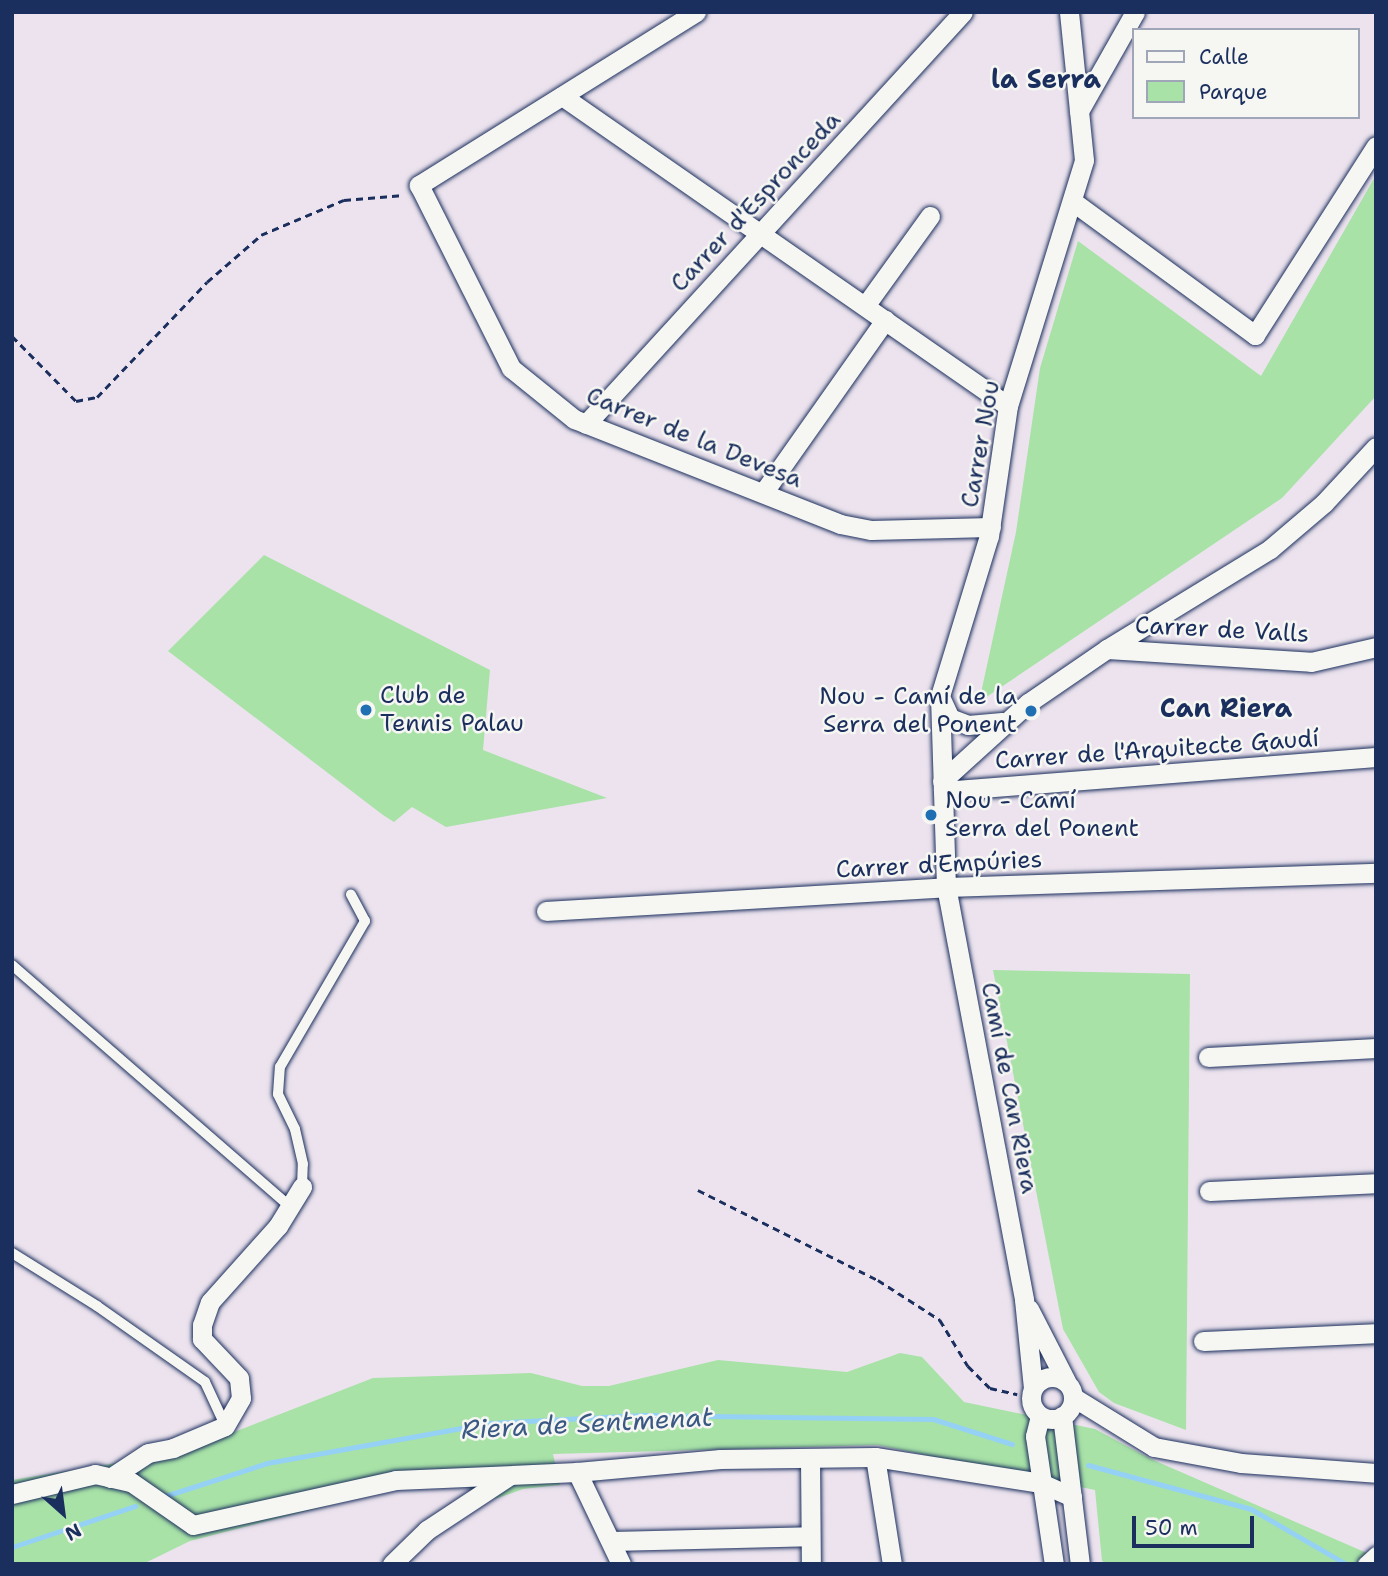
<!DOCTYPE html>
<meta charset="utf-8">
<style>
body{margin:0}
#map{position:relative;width:1388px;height:1576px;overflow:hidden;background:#ece3ee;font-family:"Shantell Sans",sans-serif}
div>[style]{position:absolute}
.green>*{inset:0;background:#a8e2a7}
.stream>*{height:5px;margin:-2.5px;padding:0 2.5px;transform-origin:2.5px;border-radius:2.5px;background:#95d1f5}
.path>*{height:2.5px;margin-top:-1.25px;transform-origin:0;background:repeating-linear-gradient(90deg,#1b2f5e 0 7px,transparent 0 12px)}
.roads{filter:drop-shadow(0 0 2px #1b2f5e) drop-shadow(0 0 2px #1b2f5e)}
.service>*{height:10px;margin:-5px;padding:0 5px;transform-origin:5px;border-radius:5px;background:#f6f6f2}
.pedestrian>*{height:14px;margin:-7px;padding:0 7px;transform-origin:7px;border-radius:7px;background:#f6f6f2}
.minor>*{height:19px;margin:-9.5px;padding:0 9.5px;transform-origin:9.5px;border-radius:9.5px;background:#f6f6f2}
.minor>.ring{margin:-9.5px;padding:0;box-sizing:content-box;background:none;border:19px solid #f6f6f2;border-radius:50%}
.dots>*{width:19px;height:19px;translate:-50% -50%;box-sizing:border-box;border:4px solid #f6f6f2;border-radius:50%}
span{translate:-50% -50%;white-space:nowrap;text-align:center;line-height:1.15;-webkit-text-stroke:5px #f6f6f2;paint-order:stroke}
.street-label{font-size:24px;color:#1b2f5e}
.poi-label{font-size:24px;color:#1b2f5e}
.left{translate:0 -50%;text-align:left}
.right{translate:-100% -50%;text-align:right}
.neighbourhood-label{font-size:26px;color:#1b2f5e;font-weight:700}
.water-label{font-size:26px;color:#3a5884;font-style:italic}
.frame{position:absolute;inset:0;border:14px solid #1b2f5e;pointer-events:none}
.legend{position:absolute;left:1132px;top:28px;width:228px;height:91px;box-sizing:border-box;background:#f6f6f2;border:2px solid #9ea6b7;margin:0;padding:9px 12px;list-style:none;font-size:21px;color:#1b2f5e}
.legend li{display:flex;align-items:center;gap:14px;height:35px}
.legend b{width:35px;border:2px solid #9ea6b7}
.north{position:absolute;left:28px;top:1478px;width:70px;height:70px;-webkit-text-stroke:5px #f6f6f2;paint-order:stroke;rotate:152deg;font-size:19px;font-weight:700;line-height:28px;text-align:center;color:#1b2f5e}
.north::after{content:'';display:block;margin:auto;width:24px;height:32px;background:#1b2f5e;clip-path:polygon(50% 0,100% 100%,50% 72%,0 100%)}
.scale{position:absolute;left:1132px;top:1516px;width:122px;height:32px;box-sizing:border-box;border:4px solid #1b2f5e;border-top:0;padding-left:9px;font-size:21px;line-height:24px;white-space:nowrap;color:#1b2f5e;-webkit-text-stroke:5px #f6f6f2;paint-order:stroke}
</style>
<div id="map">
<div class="green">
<div style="clip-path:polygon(1376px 175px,1376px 396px,1282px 498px,979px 702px,1016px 532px,1040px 368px,1078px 241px,1261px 376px)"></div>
<div style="clip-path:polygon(264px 555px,490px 670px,483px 750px,607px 798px,446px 827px,412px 807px,394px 822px,383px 815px,168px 651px)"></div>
<div style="clip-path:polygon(993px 970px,1190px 974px,1186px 1430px,1114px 1403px,1099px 1392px,1063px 1329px)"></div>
<div style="clip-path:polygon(900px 1353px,922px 1357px,964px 1402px,1095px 1429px,1151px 1459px,1376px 1557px,1376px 1564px,1108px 1564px,1102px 1561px,1095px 1490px,877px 1445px,553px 1454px,560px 1485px,523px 1489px,498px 1498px,484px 1500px,464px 1484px,401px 1487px,190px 1541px,143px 1564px,12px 1564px,12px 1480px,183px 1452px,373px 1378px,531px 1373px,582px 1386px,609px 1386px,718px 1360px,847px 1372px)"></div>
</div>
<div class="stream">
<div style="left:1088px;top:1465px;width:169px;rotate:15.1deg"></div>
<div style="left:1251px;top:1509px;width:110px;rotate:30.1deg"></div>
<div style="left:165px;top:1496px;width:107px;rotate:-17.9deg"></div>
<div style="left:267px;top:1463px;width:227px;rotate:-10.2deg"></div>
<div style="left:490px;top:1423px;width:153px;rotate:-3deg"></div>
<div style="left:643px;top:1415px;width:290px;rotate:0.8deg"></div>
<div style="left:933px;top:1419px;width:83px;rotate:17.6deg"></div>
<div style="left:12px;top:1547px;width:130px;rotate:-18.4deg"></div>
</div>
<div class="path">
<div style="left:12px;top:336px;width:91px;rotate:45.4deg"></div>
<div style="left:76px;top:401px;width:21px;rotate:-11deg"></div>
<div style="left:97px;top:397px;width:159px;rotate:-46.3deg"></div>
<div style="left:207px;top:282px;width:72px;rotate:-41deg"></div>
<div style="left:261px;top:235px;width:90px;rotate:-22.9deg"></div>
<div style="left:344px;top:200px;width:60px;rotate:-4.8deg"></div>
<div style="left:698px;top:1190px;width:201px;rotate:26.6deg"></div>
<div style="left:878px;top:1280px;width:74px;rotate:32.8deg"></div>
<div style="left:940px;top:1320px;width:54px;rotate:58.7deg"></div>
<div style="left:968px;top:1366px;width:31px;rotate:45deg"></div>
<div style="left:990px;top:1388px;width:28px;rotate:13deg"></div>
</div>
<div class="roads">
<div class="service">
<div style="left:12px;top:965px;width:369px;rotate:41deg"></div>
<div style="left:302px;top:1187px;width:23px;rotate:-88deg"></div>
<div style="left:303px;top:1164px;width:36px;rotate:-103deg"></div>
<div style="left:295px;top:1129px;width:39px;rotate:-116deg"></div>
<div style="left:278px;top:1094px;width:27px;rotate:-86deg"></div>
<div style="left:280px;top:1067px;width:169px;rotate:-59.8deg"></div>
<div style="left:365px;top:921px;width:30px;rotate:-118deg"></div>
<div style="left:12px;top:1253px;width:100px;rotate:31.9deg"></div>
<div style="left:97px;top:1306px;width:132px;rotate:35.1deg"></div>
<div style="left:205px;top:1382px;width:47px;rotate:65.1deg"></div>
</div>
<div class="pedestrian">
<div style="left:1365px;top:1564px;width:15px;rotate:-42deg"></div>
</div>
<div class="minor">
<div style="left:696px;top:12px;width:327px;rotate:148deg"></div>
<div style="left:419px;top:185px;width:205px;rotate:63.3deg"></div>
<div style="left:511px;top:368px;width:81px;rotate:39deg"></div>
<div style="left:574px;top:419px;width:286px;rotate:21.5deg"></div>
<div style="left:840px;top:524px;width:32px;rotate:11deg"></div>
<div style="left:871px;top:530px;width:120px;rotate:-1.4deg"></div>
<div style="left:562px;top:96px;width:543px;rotate:34.8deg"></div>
<div style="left:1079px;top:111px;width:114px;rotate:-60.5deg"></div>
<div style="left:1072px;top:201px;width:227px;rotate:36.2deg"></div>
<div style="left:1255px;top:335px;width:224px;rotate:-57.4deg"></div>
<div style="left:865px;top:306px;width:111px;rotate:-54.2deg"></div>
<div style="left:586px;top:424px;width:558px;rotate:-47.54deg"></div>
<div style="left:763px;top:493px;width:212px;rotate:-54.8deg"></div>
<div style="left:1107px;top:649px;width:204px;rotate:3.6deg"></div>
<div style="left:1311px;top:662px;width:67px;rotate:-13deg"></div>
<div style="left:942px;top:701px;width:19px;rotate:65deg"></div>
<div style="left:950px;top:718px;width:19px;rotate:21deg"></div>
<div style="left:968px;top:725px;width:34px;rotate:-5deg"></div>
<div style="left:942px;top:781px;width:116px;rotate:-42.2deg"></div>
<div style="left:1028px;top:703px;width:96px;rotate:-34.4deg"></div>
<div style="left:1107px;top:649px;width:191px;rotate:-31.5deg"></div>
<div style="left:1270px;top:549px;width:71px;rotate:-40.4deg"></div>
<div style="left:1324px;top:503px;width:76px;rotate:-47.1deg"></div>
<div style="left:943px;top:791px;width:434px;rotate:-4.5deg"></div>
<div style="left:546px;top:911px;width:404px;rotate:-3.4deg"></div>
<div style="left:949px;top:887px;width:427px;rotate:-1.9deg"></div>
<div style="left:1208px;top:1057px;width:168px;rotate:-3.1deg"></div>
<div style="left:1209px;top:1191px;width:167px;rotate:-2.7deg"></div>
<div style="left:1029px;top:1309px;width:81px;rotate:62.8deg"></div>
<div style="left:1203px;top:1341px;width:173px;rotate:-2.6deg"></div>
<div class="ring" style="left:1031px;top:1377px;width:23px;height:23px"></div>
<div style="left:1033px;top:1388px;width:89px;rotate:-95.8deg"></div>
<div style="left:1024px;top:1299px;width:419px;rotate:-100.7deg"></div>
<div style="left:946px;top:887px;width:191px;rotate:-91.8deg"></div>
<div style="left:940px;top:696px;width:167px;rotate:-73deg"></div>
<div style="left:989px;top:536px;width:131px;rotate:-81.7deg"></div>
<div style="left:1008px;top:406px;width:257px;rotate:-72.8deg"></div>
<div style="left:1084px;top:160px;width:149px;rotate:-95.8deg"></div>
<div style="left:1073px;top:1397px;width:95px;rotate:31.7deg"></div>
<div style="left:1154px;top:1447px;width:88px;rotate:10.4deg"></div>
<div style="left:1241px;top:1463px;width:135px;rotate:4.2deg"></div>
<div style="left:1040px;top:1416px;width:21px;rotate:104deg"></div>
<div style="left:1035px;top:1436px;width:129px;rotate:81.6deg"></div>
<div style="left:1062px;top:1416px;width:149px;rotate:83.1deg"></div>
<div style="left:875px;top:1457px;width:108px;rotate:81deg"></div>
<div style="left:810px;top:1459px;width:105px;rotate:89.5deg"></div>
<div style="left:577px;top:1472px;width:102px;rotate:64.4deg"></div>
<div style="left:110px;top:1478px;width:45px;rotate:-33.3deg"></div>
<div style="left:148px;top:1453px;width:25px;rotate:-11deg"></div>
<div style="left:173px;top:1448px;width:56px;rotate:-22.9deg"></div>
<div style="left:225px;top:1426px;width:32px;rotate:-60deg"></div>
<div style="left:241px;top:1398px;width:20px;rotate:-96deg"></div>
<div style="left:239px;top:1378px;width:54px;rotate:-133.5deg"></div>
<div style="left:202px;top:1339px;width:14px;rotate:-90deg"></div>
<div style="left:202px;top:1325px;width:24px;rotate:-71deg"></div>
<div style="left:210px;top:1302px;width:102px;rotate:-48.2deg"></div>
<div style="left:278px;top:1226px;width:46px;rotate:-58.4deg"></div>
<div style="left:12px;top:1494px;width:85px;rotate:-13.5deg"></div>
<div style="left:95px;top:1474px;width:37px;rotate:13deg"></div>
<div style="left:131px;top:1482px;width:75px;rotate:34.7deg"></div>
<div style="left:193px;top:1525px;width:208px;rotate:-12.5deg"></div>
<div style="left:396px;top:1480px;width:181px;rotate:-2.5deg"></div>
<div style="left:577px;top:1472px;width:144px;rotate:-5.2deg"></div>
<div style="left:720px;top:1459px;width:155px;rotate:-0.7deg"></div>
<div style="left:875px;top:1457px;width:168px;rotate:8.9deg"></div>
<div style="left:1041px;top:1483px;width:34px;rotate:24deg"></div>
<div style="left:611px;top:1541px;width:199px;rotate:-1.4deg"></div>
<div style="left:392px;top:1564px;width:49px;rotate:-44.2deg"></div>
<div style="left:427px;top:1530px;width:98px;rotate:-33.4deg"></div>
</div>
</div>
<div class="dots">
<div style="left:366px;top:710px;background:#1f6fb2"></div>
<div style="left:1031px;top:711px;background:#1f6fb2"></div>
<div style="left:931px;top:815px;background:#1f6fb2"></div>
</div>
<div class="street-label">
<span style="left:756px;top:202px;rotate:-47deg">Carrer d'Espronceda</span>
<span style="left:694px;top:438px;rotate:22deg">Carrer de la Devesa</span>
<span style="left:981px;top:444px;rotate:-80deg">Carrer Nou</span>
<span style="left:1222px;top:630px;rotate:3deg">Carrer de Valls</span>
<span style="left:1157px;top:750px;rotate:-4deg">Carrer de l'Arquitecte Gaudí</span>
<span style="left:939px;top:865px;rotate:-3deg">Carrer d'Empúries</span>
<span style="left:1009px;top:1088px;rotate:79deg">Camí de Can Riera</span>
</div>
<div class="poi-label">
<span class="left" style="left:380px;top:710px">Club de<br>Tennis Palau</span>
<span class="right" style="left:1017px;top:711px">Nou - Camí de la<br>Serra del Ponent</span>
<span class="left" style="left:945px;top:815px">Nou - Camí<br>Serra del Ponent</span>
</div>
<div class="neighbourhood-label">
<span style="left:1046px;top:79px">la Serra</span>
<span style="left:1226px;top:708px">Can Riera</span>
</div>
<div class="water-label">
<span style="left:587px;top:1423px;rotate:-3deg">Riera de Sentmenat</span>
</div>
<div class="frame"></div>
<ul class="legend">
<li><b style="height:9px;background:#f6f6f2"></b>Calle</li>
<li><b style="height:19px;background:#a8e2a7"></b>Parque</li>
</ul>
<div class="north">N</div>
<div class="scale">50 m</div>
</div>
